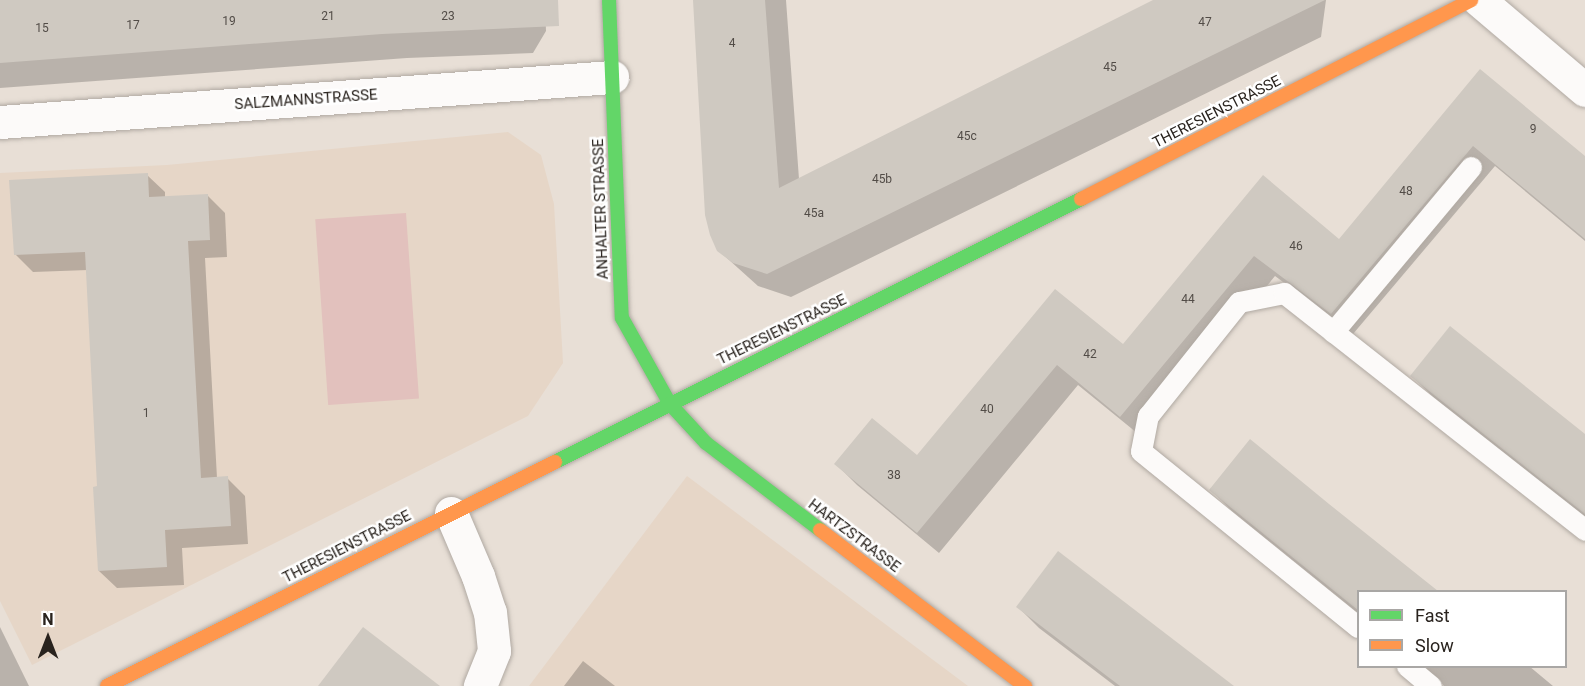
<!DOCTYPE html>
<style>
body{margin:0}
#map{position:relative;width:1585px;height:686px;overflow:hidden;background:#e8dfd6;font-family:Roboto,sans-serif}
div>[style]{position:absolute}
.built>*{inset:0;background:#e6d6c7}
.green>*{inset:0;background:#e2c1bd;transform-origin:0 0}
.shadow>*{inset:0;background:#0003}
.building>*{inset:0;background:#cfc9c1}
.roads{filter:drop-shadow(0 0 2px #b0a9a2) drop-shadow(0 0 2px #b0a9a2)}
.lane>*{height:21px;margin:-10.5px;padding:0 10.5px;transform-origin:10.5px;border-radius:10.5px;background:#fcfaf9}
.street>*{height:33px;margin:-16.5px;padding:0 16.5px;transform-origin:16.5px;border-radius:16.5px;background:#fcfaf9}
.fast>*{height:14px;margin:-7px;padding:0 7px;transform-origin:7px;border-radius:7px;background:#63d668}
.slow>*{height:14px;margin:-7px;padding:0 7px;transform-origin:7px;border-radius:7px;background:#ff974d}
span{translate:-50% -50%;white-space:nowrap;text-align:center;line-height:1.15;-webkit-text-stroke:5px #fff;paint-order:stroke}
.number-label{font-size:12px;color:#524c47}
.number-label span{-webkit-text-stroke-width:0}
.street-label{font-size:15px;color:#29231e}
.legend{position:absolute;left:1357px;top:590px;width:210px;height:78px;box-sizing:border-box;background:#fff;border:2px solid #a9a7a5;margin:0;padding:8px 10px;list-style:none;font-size:18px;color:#29231e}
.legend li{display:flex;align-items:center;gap:12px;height:30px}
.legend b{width:30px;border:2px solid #a9a7a5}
.north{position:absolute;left:18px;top:608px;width:60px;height:60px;-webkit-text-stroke:4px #fff;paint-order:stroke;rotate:0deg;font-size:16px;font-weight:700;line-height:24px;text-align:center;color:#29231e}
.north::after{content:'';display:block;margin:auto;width:21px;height:27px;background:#29231e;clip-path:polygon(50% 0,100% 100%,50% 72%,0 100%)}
</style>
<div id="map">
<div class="built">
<div style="clip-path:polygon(508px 132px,541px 155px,554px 204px,563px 363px,528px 416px,32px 665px,0 601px,0 173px,167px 165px)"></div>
<div style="clip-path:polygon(687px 476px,968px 686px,529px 686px)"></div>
</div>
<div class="green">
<div style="left:406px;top:213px;width:186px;height:91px;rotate:86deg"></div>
</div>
<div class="shadow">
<div style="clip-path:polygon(0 0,545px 0,546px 31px,533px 53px,407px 58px,0 88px)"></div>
<div style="clip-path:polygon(694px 0,786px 0,799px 179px,1157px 0,1326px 0,1321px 37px,791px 297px,758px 286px,718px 250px)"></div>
<div style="clip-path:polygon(1480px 72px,1585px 158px,1585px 241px,1495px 166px,1353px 334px,1275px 276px,1142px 437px,1078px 385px,939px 553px,857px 485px,836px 464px,917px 457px,1055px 291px,1123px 346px,1263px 177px,1339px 241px)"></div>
<div style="clip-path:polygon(147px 175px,165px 192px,165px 198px,207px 195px,225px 213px,227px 257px,205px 258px,217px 478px,227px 478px,245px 496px,248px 544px,182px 548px,184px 585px,117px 588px,99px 571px,99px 487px,88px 270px,33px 272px,15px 254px)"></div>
<div style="clip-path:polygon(1412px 376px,1585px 436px,1585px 517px,1433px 397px)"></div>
<div style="clip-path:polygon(1250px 441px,1436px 592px,1358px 592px,1358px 613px,1232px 511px,1211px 490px)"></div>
<div style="clip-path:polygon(1018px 607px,1232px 686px,1115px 686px,1039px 628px)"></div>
<div style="clip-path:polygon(0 627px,29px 686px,0 686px)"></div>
<div style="clip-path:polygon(583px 661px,615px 686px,564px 686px)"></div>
<div style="clip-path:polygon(1412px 666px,1529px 666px,1553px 686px,1444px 686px,1437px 677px)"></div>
</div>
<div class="building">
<div style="clip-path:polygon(0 0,558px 0,559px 26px,382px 34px,0 63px)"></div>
<div style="clip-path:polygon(693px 0,765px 0,779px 188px,1153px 0,1325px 0,767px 274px,733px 263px,717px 251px,710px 235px,705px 215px)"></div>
<div style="clip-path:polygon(1480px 69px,1585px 156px,1585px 239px,1473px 146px,1331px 314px,1254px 256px,1120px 417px,1057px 365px,917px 533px,834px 464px,872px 418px,917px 455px,1055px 289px,1123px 344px,1263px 175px,1339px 239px)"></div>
<div style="clip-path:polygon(148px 173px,149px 197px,208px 194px,210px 240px,188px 241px,201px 478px,228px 476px,231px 526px,165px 530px,167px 567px,98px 571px,93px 487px,97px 486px,85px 252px,14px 255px,9px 180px)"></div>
<div style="clip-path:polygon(1450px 326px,1585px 434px,1585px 514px,1410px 376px)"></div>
<div style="clip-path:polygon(1250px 439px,1329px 504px,1438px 591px,1359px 591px,1359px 611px,1209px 490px)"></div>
<div style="clip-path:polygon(1058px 551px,1234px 686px,1120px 686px,1016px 607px)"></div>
<div style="clip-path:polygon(363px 627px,440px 686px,318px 686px)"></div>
</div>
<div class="roads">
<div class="lane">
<div style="left:1333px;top:332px;width:215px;rotate:-50.1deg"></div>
<div style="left:1358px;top:627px;width:279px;rotate:-141deg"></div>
<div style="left:1141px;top:451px;width:36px;rotate:-79deg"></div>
<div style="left:1148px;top:416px;width:146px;rotate:-51.4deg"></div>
<div style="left:1239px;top:302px;width:46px;rotate:-11.3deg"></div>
<div style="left:1284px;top:293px;width:383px;rotate:38.2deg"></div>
<div style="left:1407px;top:666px;width:31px;rotate:40deg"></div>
</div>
<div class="street">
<div style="left:1479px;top:0;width:139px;rotate:40.3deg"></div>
<div style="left:0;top:122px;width:614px;rotate:-4.21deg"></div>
<div style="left:451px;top:513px;width:69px;rotate:66.8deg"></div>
<div style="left:478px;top:576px;width:38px;rotate:72deg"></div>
<div style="left:490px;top:612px;width:39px;rotate:84deg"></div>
<div style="left:494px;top:651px;width:38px;rotate:112deg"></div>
</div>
<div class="fast">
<div style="left:609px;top:0;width:318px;rotate:87.7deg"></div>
<div style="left:622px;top:318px;width:98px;rotate:60.8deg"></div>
<div style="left:670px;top:404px;width:53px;rotate:47.3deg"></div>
<div style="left:706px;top:443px;width:143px;rotate:37.3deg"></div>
<div style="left:555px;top:462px;width:588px;rotate:-26.57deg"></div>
</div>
<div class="slow">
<div style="left:1081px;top:199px;width:438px;rotate:-27deg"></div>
<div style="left:820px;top:530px;width:258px;rotate:37.3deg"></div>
<div style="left:107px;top:686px;width:501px;rotate:-26.57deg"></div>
</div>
</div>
<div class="number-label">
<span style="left:328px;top:17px">21</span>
<span style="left:448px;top:17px">23</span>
<span style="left:229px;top:22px">19</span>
<span style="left:1205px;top:23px">47</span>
<span style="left:133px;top:26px">17</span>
<span style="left:42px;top:29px">15</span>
<span style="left:732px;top:44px">4</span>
<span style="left:1110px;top:68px">45</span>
<span style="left:1533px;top:130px">9</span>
<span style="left:967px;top:137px">45c</span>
<span style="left:882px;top:180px">45b</span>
<span style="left:1406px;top:192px">48</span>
<span style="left:814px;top:214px">45a</span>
<span style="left:1296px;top:247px">46</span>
<span style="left:1188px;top:300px">44</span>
<span style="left:1090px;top:355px">42</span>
<span style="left:987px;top:410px">40</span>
<span style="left:146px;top:414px">1</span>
<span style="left:894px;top:476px">38</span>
</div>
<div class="street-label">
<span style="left:306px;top:100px;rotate:-4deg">SALZMANNSTRASSE</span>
<span style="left:1217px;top:112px;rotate:-27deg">THERESIENSTRASSE</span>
<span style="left:601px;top:209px;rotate:-92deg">ANHALTER STRASSE</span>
<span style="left:782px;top:330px;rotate:-26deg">THERESIENSTRASSE</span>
<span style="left:854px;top:536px;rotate:37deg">HARTZSTRASSE</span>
<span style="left:347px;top:547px;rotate:-27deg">THERESIENSTRASSE</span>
</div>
<ul class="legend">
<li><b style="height:8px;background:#63d668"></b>Fast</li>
<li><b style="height:8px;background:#ff974d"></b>Slow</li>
</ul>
<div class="north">N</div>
</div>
